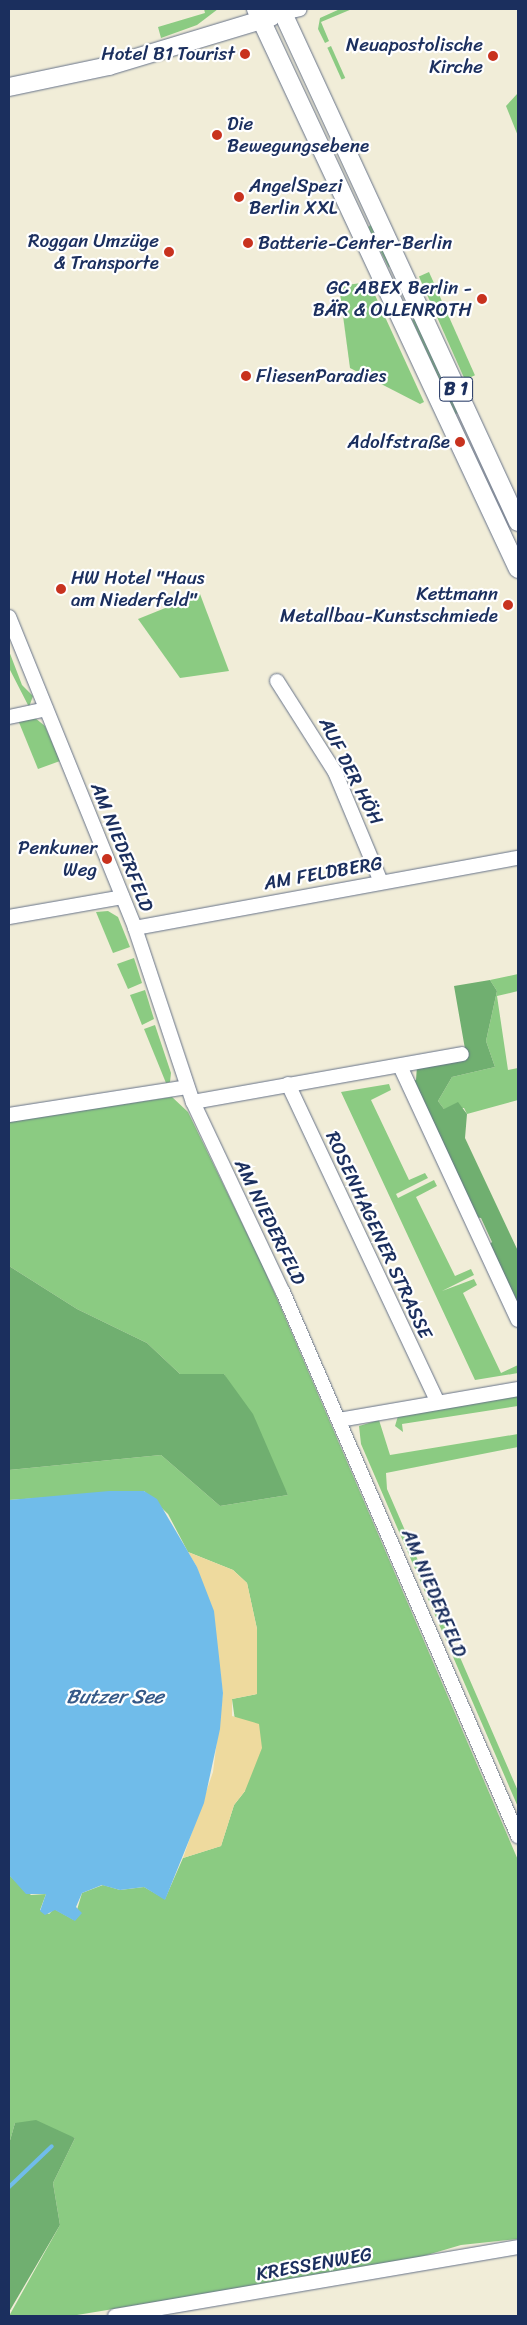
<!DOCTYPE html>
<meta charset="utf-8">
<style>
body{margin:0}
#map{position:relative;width:527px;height:2325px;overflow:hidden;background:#f1edd8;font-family:Sriracha,sans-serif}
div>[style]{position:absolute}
.green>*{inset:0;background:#8bcb82;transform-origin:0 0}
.forest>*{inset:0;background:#70af70}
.sand>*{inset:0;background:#eeda9e}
.water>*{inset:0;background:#70bcea}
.stream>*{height:4px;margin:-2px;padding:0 2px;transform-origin:2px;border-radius:2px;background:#70bcea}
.roads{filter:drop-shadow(0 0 1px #667289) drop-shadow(0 0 1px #667289)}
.minor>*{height:14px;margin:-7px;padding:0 7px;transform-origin:7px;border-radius:7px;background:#fff}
.major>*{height:18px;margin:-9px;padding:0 9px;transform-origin:9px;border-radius:9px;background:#fff}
.dots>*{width:14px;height:14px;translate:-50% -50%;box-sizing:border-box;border:2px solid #fff;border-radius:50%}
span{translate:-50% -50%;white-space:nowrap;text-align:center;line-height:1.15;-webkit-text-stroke:4.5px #fff;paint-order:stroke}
.shield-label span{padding:1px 4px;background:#fff;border:1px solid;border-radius:4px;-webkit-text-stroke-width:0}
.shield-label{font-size:18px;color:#1b2f5e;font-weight:700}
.poi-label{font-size:19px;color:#1b2f5e}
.right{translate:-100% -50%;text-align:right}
.left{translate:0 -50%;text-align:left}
.street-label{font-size:19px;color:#1b2f5e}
.water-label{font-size:20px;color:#355988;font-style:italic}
.frame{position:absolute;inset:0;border:10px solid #1b2f5e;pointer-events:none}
</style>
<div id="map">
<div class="green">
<div style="clip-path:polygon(204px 9px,218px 9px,197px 25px,161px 38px,158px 27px,205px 13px)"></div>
<div style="clip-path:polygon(340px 9px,352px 9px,321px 22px,329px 41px,325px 43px,318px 29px,320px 18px)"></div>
<div style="left:331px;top:46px;width:35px;height:4px;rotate:66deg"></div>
<div style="clip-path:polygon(518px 93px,518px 136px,506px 106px)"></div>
<div style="clip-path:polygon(371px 225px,391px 262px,389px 268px,368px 227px)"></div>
<div style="left:429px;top:272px;width:113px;height:11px;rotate:66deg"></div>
<div style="clip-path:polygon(369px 282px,424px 402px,420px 404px,350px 368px,339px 286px)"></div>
<div style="clip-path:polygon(416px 318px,458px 413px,455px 414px,412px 320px)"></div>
<div style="clip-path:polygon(200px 594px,229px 671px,180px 678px,138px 619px)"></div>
<div style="clip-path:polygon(9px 651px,22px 685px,33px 696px,29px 707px,9px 668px)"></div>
<div style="clip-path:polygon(35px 718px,45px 726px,60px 761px,38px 769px,18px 720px)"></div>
<div style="clip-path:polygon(108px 911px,118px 917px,130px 947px,113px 953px,96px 912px)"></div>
<div style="clip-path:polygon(134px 958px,142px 983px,128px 989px,117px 964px)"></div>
<div style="clip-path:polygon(518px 974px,518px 991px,497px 996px,508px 1070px,518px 1068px,518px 1100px,467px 1114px,464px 1108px,444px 1109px,438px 1101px,452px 1077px,495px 1067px,486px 1041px,497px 991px,490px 980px)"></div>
<div style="clip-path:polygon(145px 990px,154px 1019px,142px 1025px,130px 995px)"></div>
<div style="clip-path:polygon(155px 1025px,171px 1073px,170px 1082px,166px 1083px,144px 1029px)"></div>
<div style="clip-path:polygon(389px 1084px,391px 1090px,371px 1100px,409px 1180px,425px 1173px,428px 1178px,396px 1194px,398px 1198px,434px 1180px,437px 1186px,416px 1197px,455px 1276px,471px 1269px,474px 1275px,442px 1291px,474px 1279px,477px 1285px,463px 1293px,501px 1373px,518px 1365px,518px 1373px,475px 1380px,341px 1092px)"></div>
<div style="clip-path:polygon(172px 1097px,188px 1112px,263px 1266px,518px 1860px,518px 2239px,461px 2245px,410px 2260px,71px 2316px,9px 2316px,60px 2225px,53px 2183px,75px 2138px,15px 2123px,9px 2144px,9px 1875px,31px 1895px,46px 1894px,40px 1910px,49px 1914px,54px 1909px,74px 1920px,82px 1893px,103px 1885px,120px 1890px,144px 1887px,165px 1899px,183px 1858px,221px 1846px,234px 1805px,245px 1791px,232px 1699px,257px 1694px,257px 1629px,247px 1583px,233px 1570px,188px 1552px,168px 1514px,144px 1491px,9px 1500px,9px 1470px,161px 1455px,220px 1506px,288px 1495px,224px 1374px,180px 1374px,147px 1343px,77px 1309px,9px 1266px,9px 1121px)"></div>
<div style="clip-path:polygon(518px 1395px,518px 1406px,402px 1424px,403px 1432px,395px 1426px,398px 1416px)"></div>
<div style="clip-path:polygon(379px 1420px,390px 1455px,518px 1434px,518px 1447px,386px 1473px,387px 1489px,518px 1791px,518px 1807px,361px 1444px,359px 1426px)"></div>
</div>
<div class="forest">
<div style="clip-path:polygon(490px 980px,497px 991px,486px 1041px,495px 1067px,452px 1077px,438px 1101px,444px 1109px,458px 1102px,467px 1114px,465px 1138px,518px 1251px,518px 1311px,488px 1246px,492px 1242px,481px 1218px,474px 1217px,410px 1081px,416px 1080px,417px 1066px,465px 1049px,454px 986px)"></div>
<div style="clip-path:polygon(9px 1266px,77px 1309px,147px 1343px,180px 1374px,224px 1374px,253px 1414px,288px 1495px,220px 1506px,161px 1455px,9px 1470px)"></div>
<div style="clip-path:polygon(36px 2120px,75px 2138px,53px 2183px,60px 2225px,9px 2312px,9px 2144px,15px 2123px)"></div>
</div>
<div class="sand">
<div style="clip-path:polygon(188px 1552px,233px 1570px,247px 1583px,257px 1629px,257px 1694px,232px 1699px,232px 1716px,259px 1724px,262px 1748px,245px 1791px,234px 1805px,221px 1846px,183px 1858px,213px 1772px,223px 1693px,216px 1643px,197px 1567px)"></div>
</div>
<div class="water">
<div style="clip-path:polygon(109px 1491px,144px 1491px,157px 1499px,197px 1567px,214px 1611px,223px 1693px,220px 1729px,204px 1803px,165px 1900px,144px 1887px,120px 1890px,102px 1885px,82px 1893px,76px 1907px,82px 1913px,75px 1921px,55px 1910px,45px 1915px,40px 1911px,46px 1894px,26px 1894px,9px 1875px,9px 1500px)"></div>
</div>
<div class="stream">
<div style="left:9px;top:2187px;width:59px;rotate:-43.6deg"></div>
</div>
<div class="roads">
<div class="minor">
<div style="left:283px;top:13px;width:17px;rotate:-13deg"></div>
<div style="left:9px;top:617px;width:336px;rotate:67.9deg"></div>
<div style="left:135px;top:928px;width:183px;rotate:71.6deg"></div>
<div style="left:193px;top:1102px;width:210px;rotate:64.7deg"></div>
<div style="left:283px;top:1292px;width:593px;rotate:66.64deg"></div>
<div style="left:277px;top:681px;width:108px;rotate:57.5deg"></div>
<div style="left:335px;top:772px;width:119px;rotate:67.3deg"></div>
<div style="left:9px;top:717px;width:38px;rotate:-12deg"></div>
<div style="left:9px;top:917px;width:115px;rotate:-10deg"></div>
<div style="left:135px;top:928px;width:389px;rotate:-10.4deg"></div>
<div style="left:400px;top:1066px;width:280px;rotate:65.1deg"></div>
<div style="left:288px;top:1084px;width:350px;rotate:64.8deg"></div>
<div style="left:193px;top:1102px;width:273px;rotate:-10.1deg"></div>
<div style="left:9px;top:1115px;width:180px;rotate:-8.9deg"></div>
<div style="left:339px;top:1420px;width:182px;rotate:-9.8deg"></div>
<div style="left:115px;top:2316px;width:409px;rotate:-9.7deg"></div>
</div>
<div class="major">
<div style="left:256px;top:9px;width:618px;rotate:64.93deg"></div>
<div style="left:281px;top:9px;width:565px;rotate:65.2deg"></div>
<div style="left:9px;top:87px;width:102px;rotate:-11.9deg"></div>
<div style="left:109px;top:66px;width:169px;rotate:-16.8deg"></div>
</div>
</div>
<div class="dots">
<div style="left:245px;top:54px;background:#c8321e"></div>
<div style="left:493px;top:56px;background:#c8321e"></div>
<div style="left:217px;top:135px;background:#c8321e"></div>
<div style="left:239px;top:197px;background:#c8321e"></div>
<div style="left:248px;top:243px;background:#c8321e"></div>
<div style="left:169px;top:252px;background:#c8321e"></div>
<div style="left:482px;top:299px;background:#c8321e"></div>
<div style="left:246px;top:376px;background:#c8321e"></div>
<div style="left:460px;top:442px;background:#c8321e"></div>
<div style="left:61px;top:589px;background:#c8321e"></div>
<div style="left:508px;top:605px;background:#c8321e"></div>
<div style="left:107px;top:859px;background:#c8321e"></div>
</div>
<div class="shield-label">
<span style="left:456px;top:389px">B 1</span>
</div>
<div class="poi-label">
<span class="right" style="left:483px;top:56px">Neuapostolische<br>Kirche</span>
<span class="right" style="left:235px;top:54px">Hotel B1 Tourist</span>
<span class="left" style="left:227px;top:135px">Die<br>Bewegungsebene</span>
<span class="left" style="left:249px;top:197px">AngelSpezi<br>Berlin XXL</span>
<span class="right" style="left:159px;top:252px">Roggan Umzüge<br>&amp; Transporte</span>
<span class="left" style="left:258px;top:243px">Batterie-Center-Berlin</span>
<span class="right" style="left:472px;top:299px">GC ABEX Berlin -<br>BÄR &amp; OLLENROTH</span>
<span class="left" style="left:256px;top:376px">FliesenParadies</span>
<span class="right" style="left:450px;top:442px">Adolfstraße</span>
<span class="left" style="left:71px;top:589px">HW Hotel "Haus<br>am Niederfeld"</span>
<span class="right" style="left:498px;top:605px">Kettmann<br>Metallbau-Kunstschmiede</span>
<span class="right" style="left:97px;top:859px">Penkuner<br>Weg</span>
</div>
<div class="street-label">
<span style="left:351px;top:771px;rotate:63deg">AUF DER HÖH</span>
<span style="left:122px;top:847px;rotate:68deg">AM NIEDERFELD</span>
<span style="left:323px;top:873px;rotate:-10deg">AM FELDBERG</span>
<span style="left:270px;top:1222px;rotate:64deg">AM NIEDERFELD</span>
<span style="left:379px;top:1235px;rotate:65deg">ROSENHAGENER STRASSE</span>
<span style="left:434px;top:1593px;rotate:67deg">AM NIEDERFELD</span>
<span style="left:314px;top:2264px;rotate:-10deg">KRESSENWEG</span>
</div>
<div class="water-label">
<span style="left:115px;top:1696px">Butzer See</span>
</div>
<div class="frame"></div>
</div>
